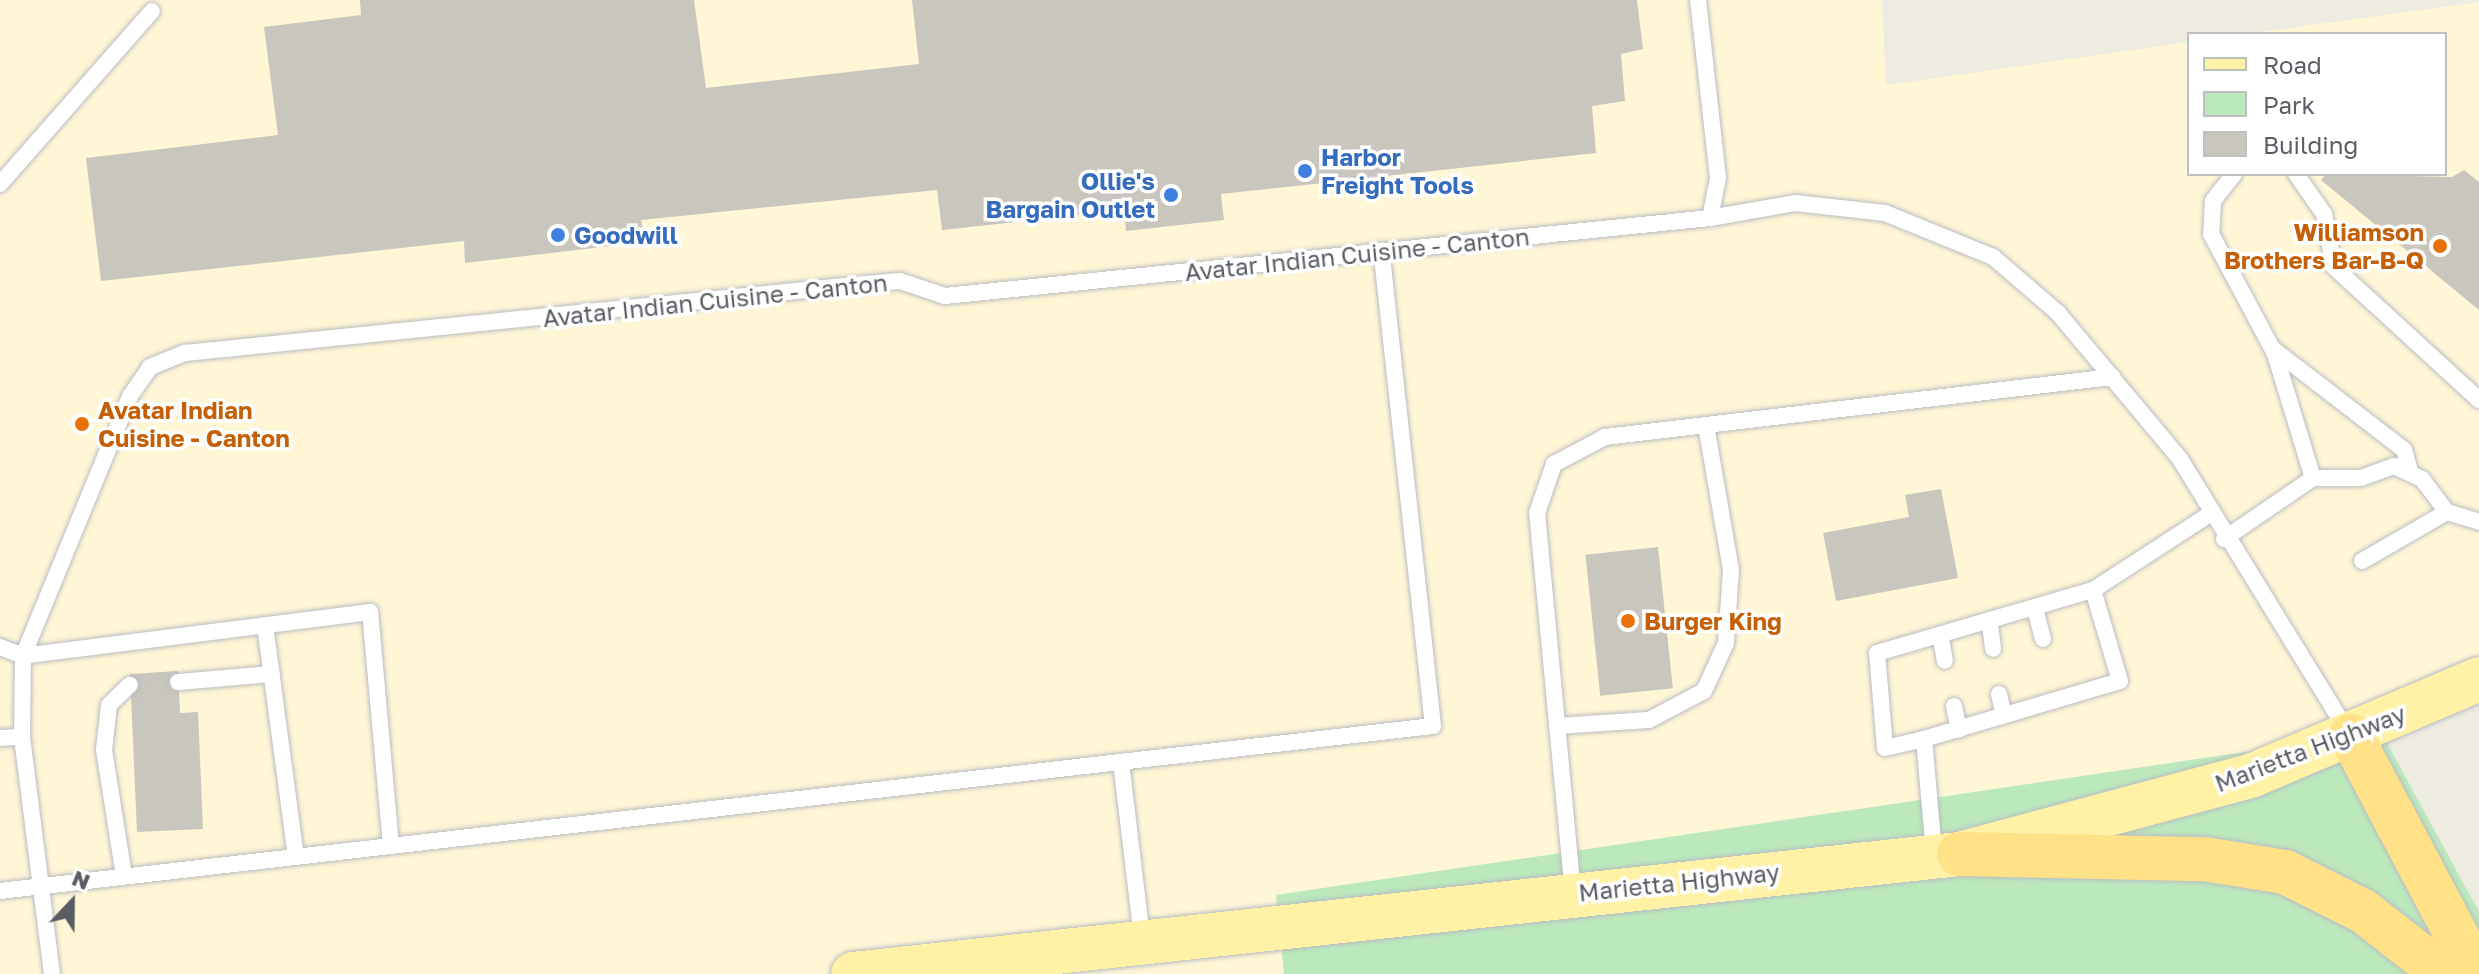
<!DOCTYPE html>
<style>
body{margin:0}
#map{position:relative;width:2479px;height:974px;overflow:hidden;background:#eeece1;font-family:"Golos Text",sans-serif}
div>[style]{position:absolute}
.commercial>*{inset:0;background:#fff6d6}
.green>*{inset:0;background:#bbe9bc}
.building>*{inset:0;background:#c9c6be;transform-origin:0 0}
.roads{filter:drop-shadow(0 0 2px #b9bcc2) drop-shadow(0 0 2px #b9bcc2)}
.lane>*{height:16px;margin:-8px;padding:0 8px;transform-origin:8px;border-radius:8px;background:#fff}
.primary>*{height:44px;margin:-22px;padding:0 22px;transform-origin:22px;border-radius:22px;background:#fff1a6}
.highway>*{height:44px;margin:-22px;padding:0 22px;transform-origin:22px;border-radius:22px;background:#ffe288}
.dots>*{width:22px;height:22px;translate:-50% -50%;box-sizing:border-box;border:4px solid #fff;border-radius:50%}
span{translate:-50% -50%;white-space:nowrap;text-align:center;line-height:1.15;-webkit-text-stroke:7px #fff;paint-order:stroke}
.shop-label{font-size:24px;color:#366cbe;font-weight:700}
.left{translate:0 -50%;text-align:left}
.right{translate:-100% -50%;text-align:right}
.food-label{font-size:24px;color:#c56008;font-weight:700}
.street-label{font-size:24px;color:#5a5e64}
.legend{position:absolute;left:2187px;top:32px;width:260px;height:144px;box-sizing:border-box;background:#fff;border:2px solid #bdbfc1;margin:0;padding:10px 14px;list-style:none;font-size:24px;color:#5a5e64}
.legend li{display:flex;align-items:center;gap:16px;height:40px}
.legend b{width:40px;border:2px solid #bdbfc1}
.north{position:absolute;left:32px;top:862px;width:80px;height:80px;-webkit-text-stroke:6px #fff;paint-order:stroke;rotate:22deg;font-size:22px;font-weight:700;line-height:32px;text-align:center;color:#5a5e64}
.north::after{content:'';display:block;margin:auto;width:28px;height:36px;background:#5a5e64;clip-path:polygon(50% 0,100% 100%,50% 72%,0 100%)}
</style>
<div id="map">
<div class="commercial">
<div style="clip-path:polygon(0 0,1882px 0,1886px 85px,2189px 42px,2189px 174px,2445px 174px,2445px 34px,2247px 34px,2479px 2px,2479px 683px,2351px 736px,1277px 895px,1284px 974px,0 974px)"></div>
</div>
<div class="green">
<div style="clip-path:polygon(2381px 732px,2479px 912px,2479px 974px,1284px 974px,1276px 895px)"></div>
</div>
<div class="building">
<div style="clip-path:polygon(360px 0,694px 0,706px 88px,919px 64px,912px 0,1637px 0,1643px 49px,1621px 54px,1625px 101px,1592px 106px,1596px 153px,1221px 194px,1224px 220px,1126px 231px,1124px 210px,942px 230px,937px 190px,641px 220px,646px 242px,465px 263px,464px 241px,101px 281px,86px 158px,278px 135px,264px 27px,361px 15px)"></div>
<div style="clip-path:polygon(2464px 170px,2479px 182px,2479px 310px,2321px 180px,2326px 174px,2452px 177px)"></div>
<div style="clip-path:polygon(1941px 489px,1958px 578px,1836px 601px,1823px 533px,1909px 517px,1905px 495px)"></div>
<div style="left:1658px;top:547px;width:142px;height:73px;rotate:84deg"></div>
<div style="clip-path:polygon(178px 671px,180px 713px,198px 712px,203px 829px,137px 832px,130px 674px)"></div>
</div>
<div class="roads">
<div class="lane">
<div style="left:2234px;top:174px;width:34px;rotate:128deg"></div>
<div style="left:2213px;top:201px;width:33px;rotate:93deg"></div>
<div style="left:2211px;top:234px;width:136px;rotate:61.9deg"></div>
<div style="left:2275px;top:354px;width:130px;rotate:73deg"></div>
<div style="left:2296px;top:174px;width:49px;rotate:55deg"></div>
<div style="left:2324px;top:214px;width:54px;rotate:79.3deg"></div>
<div style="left:2334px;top:267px;width:197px;rotate:42.5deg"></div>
<div style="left:0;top:184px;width:230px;rotate:-48.7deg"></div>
<div style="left:1710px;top:218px;width:86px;rotate:-10deg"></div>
<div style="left:1795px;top:203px;width:91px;rotate:6.3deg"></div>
<div style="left:1885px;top:213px;width:117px;rotate:22.2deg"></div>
<div style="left:1993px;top:257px;width:86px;rotate:40.7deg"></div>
<div style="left:2058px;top:313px;width:190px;rotate:50.1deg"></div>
<div style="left:2180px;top:459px;width:321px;rotate:58.4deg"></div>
<div style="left:2273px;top:349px;width:165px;rotate:37.6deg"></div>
<div style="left:2404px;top:450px;width:19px;rotate:74deg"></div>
<div style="left:2224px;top:539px;width:108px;rotate:-34.4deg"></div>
<div style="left:2313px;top:478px;width:48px"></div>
<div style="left:2361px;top:478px;width:35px;rotate:-20deg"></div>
<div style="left:2394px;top:466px;width:31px;rotate:25deg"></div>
<div style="left:2422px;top:479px;width:41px;rotate:52.9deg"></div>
<div style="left:2447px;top:512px;width:34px;rotate:17deg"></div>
<div style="left:2362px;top:561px;width:98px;rotate:-30deg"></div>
<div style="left:2035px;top:609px;width:31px;rotate:75deg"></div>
<div style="left:1990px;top:624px;width:25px;rotate:83deg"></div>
<div style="left:265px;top:625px;width:234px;rotate:82.4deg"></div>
<div style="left:1941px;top:639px;width:22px;rotate:80deg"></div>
<div style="left:0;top:647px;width:25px;rotate:21deg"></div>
<div style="left:23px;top:656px;width:81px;rotate:90.7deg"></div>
<div style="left:22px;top:737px;width:239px;rotate:82.8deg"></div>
<div style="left:178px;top:682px;width:94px;rotate:-4.9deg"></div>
<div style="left:1999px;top:694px;width:22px;rotate:77deg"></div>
<div style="left:1954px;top:706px;width:24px;rotate:78deg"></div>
<div style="left:1557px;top:726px;width:92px;rotate:-3.7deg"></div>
<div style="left:1649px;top:720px;width:62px;rotate:-27.8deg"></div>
<div style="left:1704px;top:691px;width:53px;rotate:-65.4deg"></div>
<div style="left:1726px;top:643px;width:73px;rotate:-86.1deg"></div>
<div style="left:1731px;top:570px;width:146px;rotate:-99.8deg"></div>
<div style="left:0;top:738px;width:22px;rotate:-3deg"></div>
<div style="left:1924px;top:739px;width:204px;rotate:-16.5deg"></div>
<div style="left:2120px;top:681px;width:95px;rotate:-106.5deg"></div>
<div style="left:1121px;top:762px;width:178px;rotate:83.2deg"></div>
<div style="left:391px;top:846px;width:235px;rotate:-95.1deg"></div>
<div style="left:370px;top:612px;width:350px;rotate:172.8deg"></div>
<div style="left:23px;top:656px;width:281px;rotate:-67.6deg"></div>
<div style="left:130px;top:396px;width:35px;rotate:-55deg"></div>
<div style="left:150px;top:367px;width:38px;rotate:-22deg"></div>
<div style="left:185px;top:353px;width:673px;rotate:-5.8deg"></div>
<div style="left:855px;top:285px;width:45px;rotate:-5.1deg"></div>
<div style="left:900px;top:281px;width:47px;rotate:18.4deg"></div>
<div style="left:945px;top:296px;width:769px;rotate:-5.82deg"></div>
<div style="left:1710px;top:218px;width:41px;rotate:-78.7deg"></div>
<div style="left:1718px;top:178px;width:179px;rotate:-96.4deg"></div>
<div style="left:1934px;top:853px;width:114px;rotate:-95deg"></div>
<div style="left:1924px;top:739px;width:40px;rotate:167deg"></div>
<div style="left:1885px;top:748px;width:95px;rotate:-94.8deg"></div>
<div style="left:1877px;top:653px;width:225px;rotate:-16.3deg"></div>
<div style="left:2093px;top:590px;width:140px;rotate:-33deg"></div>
<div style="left:124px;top:876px;width:128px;rotate:-99deg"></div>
<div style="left:104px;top:750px;width:45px;rotate:-83.7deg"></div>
<div style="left:109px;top:705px;width:29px;rotate:-44deg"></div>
<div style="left:0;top:891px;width:1442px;rotate:-6.57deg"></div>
<div style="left:1433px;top:726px;width:478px;rotate:-96.2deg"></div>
<div style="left:1573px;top:893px;width:382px;rotate:-95.4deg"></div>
<div style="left:1537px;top:513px;width:52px;rotate:-70.9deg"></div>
<div style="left:1554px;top:464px;width:58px;rotate:-27.9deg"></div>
<div style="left:1605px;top:437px;width:511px;rotate:-6.75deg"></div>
</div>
<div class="primary">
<div style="left:853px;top:974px;width:1112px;rotate:-6.19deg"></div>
<div style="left:1959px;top:854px;width:304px;rotate:-15deg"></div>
<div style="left:2253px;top:775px;width:246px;rotate:-23deg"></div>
</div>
<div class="highway">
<div style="left:2351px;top:736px;width:269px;rotate:62.1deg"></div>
<div style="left:1959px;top:854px;width:245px;rotate:1.2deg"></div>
<div style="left:2204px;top:859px;width:82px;rotate:9.1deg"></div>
<div style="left:2285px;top:872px;width:87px;rotate:26.6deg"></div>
<div style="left:2363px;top:911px;width:103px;rotate:37.9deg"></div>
</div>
</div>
<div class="dots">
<div style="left:1305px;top:171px;background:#3f7fe0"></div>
<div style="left:1171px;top:195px;background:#3f7fe0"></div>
<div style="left:558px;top:235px;background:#3f7fe0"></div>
<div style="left:2440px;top:246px;background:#e8710a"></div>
<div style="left:82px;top:424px;background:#e8710a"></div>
<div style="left:1628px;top:621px;background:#e8710a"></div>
</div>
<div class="shop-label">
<span class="left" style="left:1321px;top:171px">Harbor<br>Freight Tools</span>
<span class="right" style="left:1155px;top:195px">Ollie's<br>Bargain Outlet</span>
<span class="left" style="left:574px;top:235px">Goodwill</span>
</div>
<div class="food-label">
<span class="right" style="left:2424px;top:246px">Williamson<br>Brothers Bar-B-Q</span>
<span class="left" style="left:98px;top:424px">Avatar Indian<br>Cuisine - Canton</span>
<span class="left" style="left:1644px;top:621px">Burger King</span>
</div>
<div class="street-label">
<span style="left:1357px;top:254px;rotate:-6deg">Avatar Indian Cuisine - Canton</span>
<span style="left:715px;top:300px;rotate:-6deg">Avatar Indian Cuisine - Canton</span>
<span style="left:2310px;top:748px;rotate:-21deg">Marietta Highway</span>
<span style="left:1679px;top:882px;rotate:-6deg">Marietta Highway</span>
</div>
<ul class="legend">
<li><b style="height:10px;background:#fff1a6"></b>Road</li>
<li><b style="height:22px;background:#bbe9bc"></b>Park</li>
<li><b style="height:22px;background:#c9c6be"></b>Building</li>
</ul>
<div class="north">N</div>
</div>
